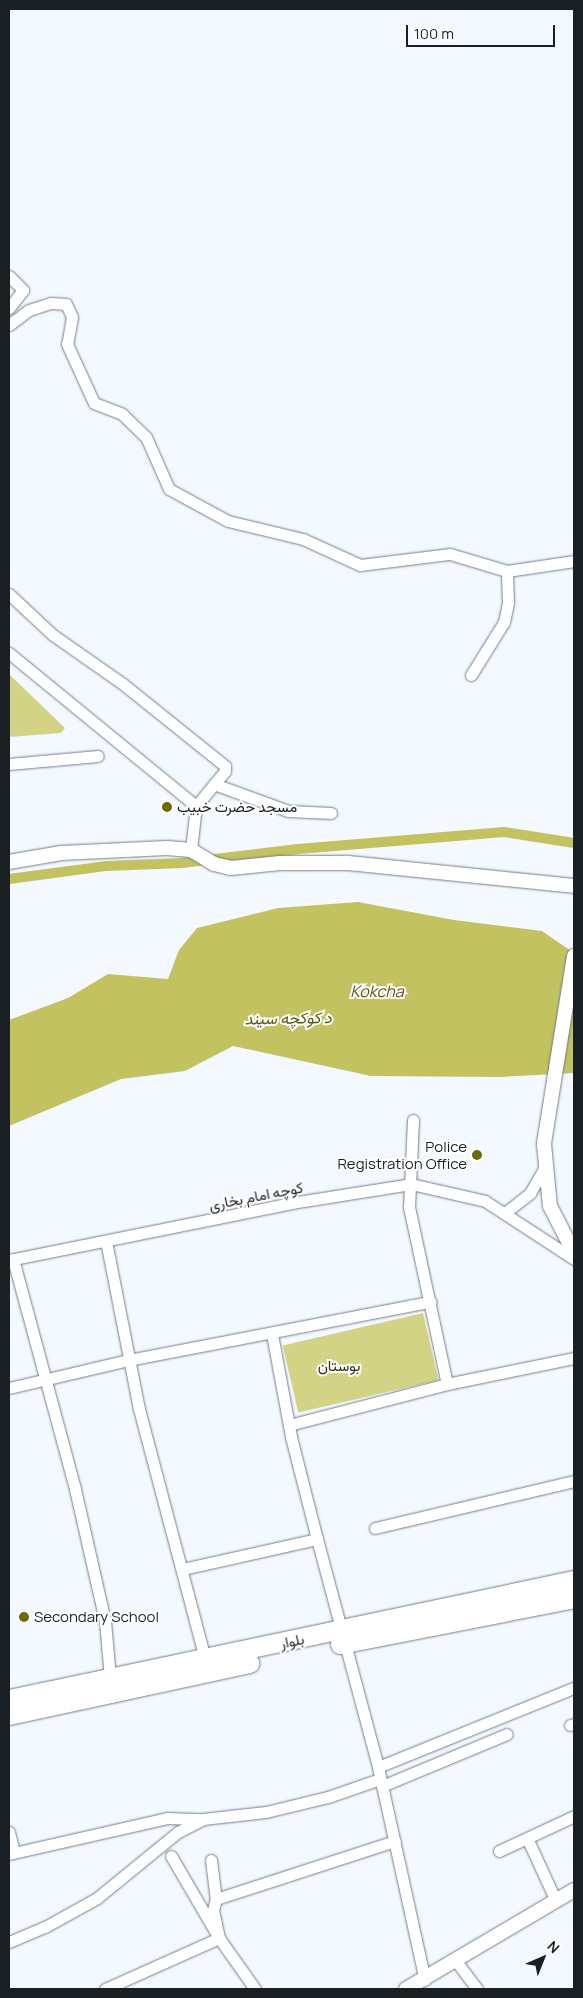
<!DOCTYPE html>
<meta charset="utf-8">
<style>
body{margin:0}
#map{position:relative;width:583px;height:1998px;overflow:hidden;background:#f4f9ff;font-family:Manrope,Vazirmatn,sans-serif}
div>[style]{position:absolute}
.green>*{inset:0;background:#d3d385;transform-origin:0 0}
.water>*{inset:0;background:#c2c360}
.canal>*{height:10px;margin:-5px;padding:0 5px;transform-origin:5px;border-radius:5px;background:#c2c360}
.roads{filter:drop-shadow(0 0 1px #727e89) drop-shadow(0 0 1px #727e89)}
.minor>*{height:11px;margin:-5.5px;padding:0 5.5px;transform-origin:5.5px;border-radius:5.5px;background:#fff}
.tertiary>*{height:14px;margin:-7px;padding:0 7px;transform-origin:7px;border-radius:7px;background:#fff}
.primary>*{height:19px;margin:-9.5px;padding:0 9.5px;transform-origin:9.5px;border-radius:9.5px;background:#fff}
.dots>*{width:14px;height:14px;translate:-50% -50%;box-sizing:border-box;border:2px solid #fff;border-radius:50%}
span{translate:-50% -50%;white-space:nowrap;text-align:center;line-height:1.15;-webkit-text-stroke:4px #fff;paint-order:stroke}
.poi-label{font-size:15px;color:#1a1f23}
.left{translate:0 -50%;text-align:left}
.right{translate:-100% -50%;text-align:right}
.street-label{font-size:15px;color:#1a1f23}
.park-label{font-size:15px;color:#323206}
.water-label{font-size:16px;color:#5a590f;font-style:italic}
.frame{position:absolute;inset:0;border:10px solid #1a1f23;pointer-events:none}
.north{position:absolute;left:518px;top:1933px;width:50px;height:50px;-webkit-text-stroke:4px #fff;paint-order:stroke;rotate:44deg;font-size:14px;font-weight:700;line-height:20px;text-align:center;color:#1a1f23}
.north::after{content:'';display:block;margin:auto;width:18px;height:22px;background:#1a1f23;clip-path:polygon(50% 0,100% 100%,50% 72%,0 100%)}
.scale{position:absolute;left:406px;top:25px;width:149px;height:22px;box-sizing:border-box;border:2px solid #1a1f23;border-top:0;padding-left:6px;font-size:15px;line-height:18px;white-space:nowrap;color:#1a1f23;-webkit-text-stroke:4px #fff;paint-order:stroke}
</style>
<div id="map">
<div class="green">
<div style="clip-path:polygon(9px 674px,65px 728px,61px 733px,9px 737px)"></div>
<div style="left:423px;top:1313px;width:69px;height:144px;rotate:77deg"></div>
</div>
<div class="water">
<div style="clip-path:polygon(358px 902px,454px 920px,542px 931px,574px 953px,574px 1073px,500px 1077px,371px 1076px,233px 1046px,185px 1071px,121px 1079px,9px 1126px,9px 1020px,68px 998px,108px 974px,168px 979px,179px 950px,197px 928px,278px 908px)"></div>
</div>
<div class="canal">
<div style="left:9px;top:879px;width:99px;rotate:-7.6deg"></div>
<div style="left:107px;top:866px;width:75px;rotate:-2.3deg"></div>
<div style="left:182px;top:863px;width:117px;rotate:-6.9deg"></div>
<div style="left:298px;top:849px;width:207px;rotate:-4.7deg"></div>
<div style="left:504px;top:832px;width:71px;rotate:8.9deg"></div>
</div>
<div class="roads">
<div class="minor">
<div style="left:9px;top:276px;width:20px;rotate:45deg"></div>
<div style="left:23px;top:290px;width:23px;rotate:128deg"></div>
<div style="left:9px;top:325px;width:25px;rotate:-37deg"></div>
<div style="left:29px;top:310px;width:23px;rotate:-18deg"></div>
<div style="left:51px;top:303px;width:15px;rotate:4deg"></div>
<div style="left:66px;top:304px;width:14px;rotate:65deg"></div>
<div style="left:72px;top:317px;width:27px;rotate:100deg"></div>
<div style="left:67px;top:344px;width:65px;rotate:65.4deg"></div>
<div style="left:94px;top:403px;width:30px;rotate:21deg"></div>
<div style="left:122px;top:414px;width:33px;rotate:44deg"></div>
<div style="left:146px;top:437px;width:57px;rotate:66.1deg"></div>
<div style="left:169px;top:489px;width:67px;rotate:28.5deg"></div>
<div style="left:228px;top:521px;width:77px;rotate:13.5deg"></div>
<div style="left:303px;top:539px;width:63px;rotate:24.5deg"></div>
<div style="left:360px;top:565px;width:91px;rotate:-7deg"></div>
<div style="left:450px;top:554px;width:59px;rotate:16.6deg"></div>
<div style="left:507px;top:571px;width:68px;rotate:-8.5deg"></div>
<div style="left:9px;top:594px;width:60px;rotate:43deg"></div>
<div style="left:53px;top:635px;width:85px;rotate:35deg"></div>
<div style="left:123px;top:684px;width:131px;rotate:38.8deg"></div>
<div style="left:225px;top:766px;width:5px;rotate:90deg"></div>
<div style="left:225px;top:771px;width:45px;rotate:129.6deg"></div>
<div style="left:196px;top:806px;width:44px;rotate:96.5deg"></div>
<div style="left:9px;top:653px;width:242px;rotate:39.3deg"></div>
<div style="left:471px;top:675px;width:62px;rotate:-58.1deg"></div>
<div style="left:504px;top:622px;width:19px;rotate:-78deg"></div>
<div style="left:508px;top:603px;width:32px;rotate:-92deg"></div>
<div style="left:9px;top:764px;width:89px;rotate:-5.1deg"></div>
<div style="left:214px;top:784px;width:79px;rotate:20deg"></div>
<div style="left:288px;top:811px;width:43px;rotate:2.7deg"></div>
<div style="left:413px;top:1120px;width:87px;rotate:92.6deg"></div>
<div style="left:409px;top:1207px;width:181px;rotate:77.9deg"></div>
<div style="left:506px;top:1212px;width:31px;rotate:-38deg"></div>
<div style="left:530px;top:1193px;width:32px;rotate:-60deg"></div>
<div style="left:106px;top:1241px;width:171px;rotate:78.9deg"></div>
<div style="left:139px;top:1409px;width:259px;rotate:75.2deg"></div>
<div style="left:13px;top:1259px;width:238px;rotate:74.9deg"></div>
<div style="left:75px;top:1489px;width:135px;rotate:77.2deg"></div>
<div style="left:105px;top:1621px;width:57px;rotate:85deg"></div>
<div style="left:9px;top:1260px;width:288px;rotate:-11.4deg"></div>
<div style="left:291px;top:1203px;width:121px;rotate:-9deg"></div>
<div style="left:411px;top:1184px;width:76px;rotate:12.9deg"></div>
<div style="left:485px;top:1201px;width:106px;rotate:33.1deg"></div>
<div style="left:272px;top:1334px;width:105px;rotate:79.5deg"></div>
<div style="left:291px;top:1437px;width:105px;rotate:75.7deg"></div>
<div style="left:9px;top:1388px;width:122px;rotate:-13.2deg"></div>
<div style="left:128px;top:1360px;width:308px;rotate:-10.9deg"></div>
<div style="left:289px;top:1425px;width:163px;rotate:-14.5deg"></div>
<div style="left:447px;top:1384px;width:130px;rotate:-11.6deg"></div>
<div style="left:375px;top:1528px;width:204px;rotate:-13.3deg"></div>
<div style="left:183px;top:1569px;width:137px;rotate:-12.6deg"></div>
<div style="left:317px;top:1539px;width:236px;rotate:75deg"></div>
<div style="left:378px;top:1767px;width:218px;rotate:77.6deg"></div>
<div style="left:570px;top:1725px;width:4px;rotate:-14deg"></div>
<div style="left:378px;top:1767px;width:211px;rotate:-22deg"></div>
<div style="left:382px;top:1786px;width:135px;rotate:-22.6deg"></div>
<div style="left:9px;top:1832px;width:21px;rotate:76deg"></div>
<div style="left:527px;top:1838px;width:69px;rotate:65.3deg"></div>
<div style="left:499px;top:1851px;width:83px;rotate:-25deg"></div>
<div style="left:9px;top:1854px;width:162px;rotate:-12.8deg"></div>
<div style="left:167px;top:1818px;width:34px;rotate:2deg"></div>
<div style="left:211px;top:1860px;width:39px;rotate:83deg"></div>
<div style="left:9px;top:1942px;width:39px;rotate:-23deg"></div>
<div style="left:45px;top:1927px;width:60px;rotate:-29.1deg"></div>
<div style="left:97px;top:1898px;width:104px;rotate:-39.2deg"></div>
<div style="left:178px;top:1832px;width:28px;rotate:-27deg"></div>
<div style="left:203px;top:1819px;width:63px;rotate:-6.3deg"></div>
<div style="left:266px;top:1812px;width:64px;rotate:-13.6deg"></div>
<div style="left:328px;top:1797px;width:55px;rotate:-19.1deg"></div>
<div style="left:456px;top:1961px;width:35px;rotate:53deg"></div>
<div style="left:105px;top:1989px;width:125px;rotate:-24.1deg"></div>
<div style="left:219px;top:1938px;width:95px;rotate:-120.3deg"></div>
<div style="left:255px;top:1989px;width:62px;rotate:-125.2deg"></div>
<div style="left:219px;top:1938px;width:29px;rotate:-102deg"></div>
<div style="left:213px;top:1910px;width:11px;rotate:-75deg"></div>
<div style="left:216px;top:1899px;width:188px;rotate:-18deg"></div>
</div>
<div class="tertiary">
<div style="left:9px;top:862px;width:53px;rotate:-9.8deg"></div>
<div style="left:61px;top:853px;width:106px;rotate:-2.7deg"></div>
<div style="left:167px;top:848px;width:24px;rotate:5deg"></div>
<div style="left:191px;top:850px;width:27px;rotate:31deg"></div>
<div style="left:214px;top:864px;width:17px;rotate:13deg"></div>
<div style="left:231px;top:868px;width:49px;rotate:-5.8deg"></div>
<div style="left:280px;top:863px;width:68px"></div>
<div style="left:348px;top:863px;width:227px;rotate:5.8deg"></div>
<div style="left:574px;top:956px;width:190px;rotate:99.1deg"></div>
<div style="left:544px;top:1144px;width:62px;rotate:84.5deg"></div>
<div style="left:550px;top:1206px;width:53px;rotate:62.9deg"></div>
<div style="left:406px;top:1989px;width:195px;rotate:-30.5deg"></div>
</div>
<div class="primary">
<div style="left:340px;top:1644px;width:238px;rotate:-11.1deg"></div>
<div style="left:9px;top:1699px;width:577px;rotate:-11.89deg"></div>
<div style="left:9px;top:1715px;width:246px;rotate:-12.2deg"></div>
</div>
</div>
<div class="dots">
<div style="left:167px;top:807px;background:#6b6a07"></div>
<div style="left:477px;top:1155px;background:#6b6a07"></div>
<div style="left:24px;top:1617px;background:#6b6a07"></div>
</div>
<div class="poi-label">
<span class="left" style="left:177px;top:807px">مسجد حضرت خبیب</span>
<span class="right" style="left:467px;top:1155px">Police<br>Registration Office</span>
<span class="left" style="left:34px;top:1617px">Secondary School</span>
</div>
<div class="street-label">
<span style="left:256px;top:1196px;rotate:-11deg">کوچه امام بخاری</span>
<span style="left:292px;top:1641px;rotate:-12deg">بلوار</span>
</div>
<div class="park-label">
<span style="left:339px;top:1366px">بوستان</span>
</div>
<div class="water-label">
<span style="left:377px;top:991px">Kokcha</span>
<span style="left:288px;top:1018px;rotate:-1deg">د کوکچه سیند</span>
</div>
<div class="frame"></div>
<div class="north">N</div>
<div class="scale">100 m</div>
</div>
